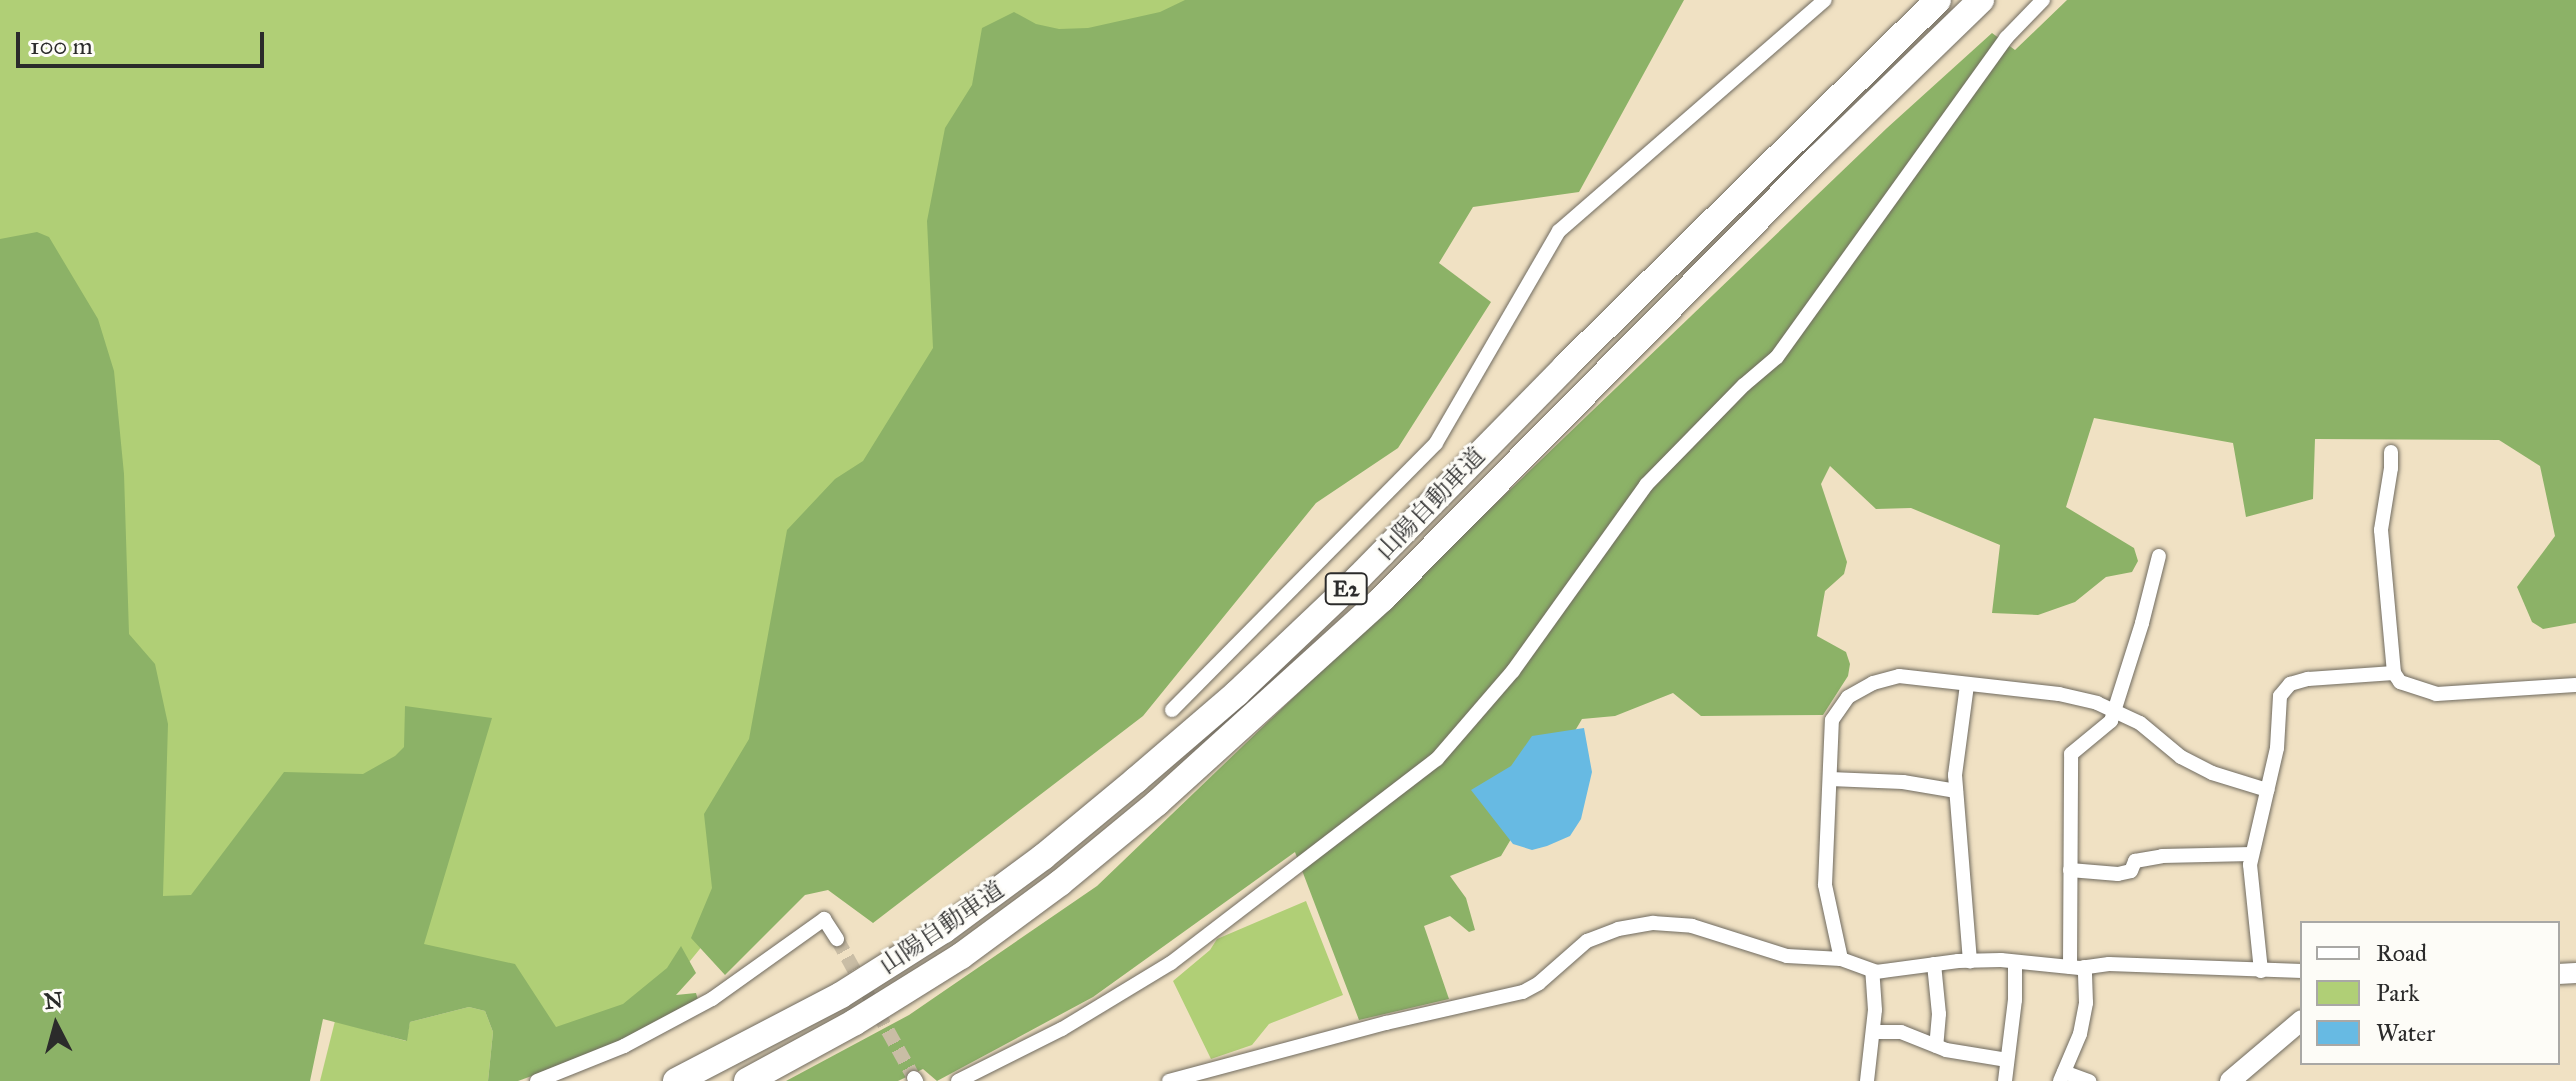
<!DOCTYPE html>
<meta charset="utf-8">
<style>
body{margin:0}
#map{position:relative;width:2576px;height:1081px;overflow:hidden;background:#f0e1c3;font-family:"IM FELL Great Primer","Noto Serif JP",serif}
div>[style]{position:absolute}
.green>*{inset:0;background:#b0cf76}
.forest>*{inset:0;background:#8cb267}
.water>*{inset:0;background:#67bae3}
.minor-tunnel>*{height:14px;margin-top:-7px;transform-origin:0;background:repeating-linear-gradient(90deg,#c9bda5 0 14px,transparent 0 21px)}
.roads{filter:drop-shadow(0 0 2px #706b60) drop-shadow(0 0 2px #706b60)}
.minor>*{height:14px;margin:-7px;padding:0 7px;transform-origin:7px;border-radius:7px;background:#fff}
.secondary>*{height:20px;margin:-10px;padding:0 10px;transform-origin:10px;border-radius:10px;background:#fff}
.motorway>*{height:26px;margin:-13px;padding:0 13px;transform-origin:13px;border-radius:13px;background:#fff}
span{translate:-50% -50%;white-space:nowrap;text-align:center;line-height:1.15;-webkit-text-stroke:6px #fdfcf7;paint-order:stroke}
.shield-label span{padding:2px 6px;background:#fdfcf7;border:2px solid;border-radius:6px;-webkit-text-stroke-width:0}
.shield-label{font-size:22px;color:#2b2b2b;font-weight:700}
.street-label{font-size:24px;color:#2b2b2b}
.legend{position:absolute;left:2300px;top:921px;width:260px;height:144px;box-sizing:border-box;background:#fdfcf7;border:2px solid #a9a8a5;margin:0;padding:10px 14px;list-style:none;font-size:24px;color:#2b2b2b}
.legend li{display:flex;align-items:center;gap:16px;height:40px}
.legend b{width:40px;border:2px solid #a9a8a5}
.north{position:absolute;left:16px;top:985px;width:80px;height:80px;-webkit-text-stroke:6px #fdfcf7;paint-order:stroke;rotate:354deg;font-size:22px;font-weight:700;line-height:32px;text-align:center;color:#2b2b2b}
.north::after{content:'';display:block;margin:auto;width:28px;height:36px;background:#2b2b2b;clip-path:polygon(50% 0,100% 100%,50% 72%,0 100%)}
.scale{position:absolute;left:16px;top:32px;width:248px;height:36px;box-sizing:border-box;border:4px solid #2b2b2b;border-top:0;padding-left:10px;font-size:24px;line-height:28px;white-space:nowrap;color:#2b2b2b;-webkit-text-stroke:6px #fdfcf7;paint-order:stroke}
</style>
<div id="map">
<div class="green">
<div style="clip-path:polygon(0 0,1192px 0,947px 385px,730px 912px,659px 999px,546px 1038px,510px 970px,201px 936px,153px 905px,0 436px)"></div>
<div style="clip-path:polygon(1306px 901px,1343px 995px,1269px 1024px,1252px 1045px,1211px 1059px,1173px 981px,1210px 950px,1217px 939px)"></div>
<div style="clip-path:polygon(469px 1007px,485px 1011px,493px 1032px,488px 1081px,320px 1081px,335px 1021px,406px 1041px,410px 1022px)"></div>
</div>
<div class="forest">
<div style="clip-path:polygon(1185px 0,1684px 0,1579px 192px,1473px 207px,1439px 263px,1491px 302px,1398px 448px,1316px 503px,1143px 716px,873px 923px,828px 890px,805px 895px,725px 975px,691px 938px,712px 888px,704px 814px,749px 739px,787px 530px,835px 479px,863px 461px,933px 348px,927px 221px,945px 128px,972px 85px,982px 28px,1014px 12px,1036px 24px,1059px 29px,1088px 28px,1160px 12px)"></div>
<div style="clip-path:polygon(2067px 0,2576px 0,2576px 623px,2543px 629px,2532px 622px,2517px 587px,2555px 536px,2540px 466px,2499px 440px,2315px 439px,2313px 499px,2246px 517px,2233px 443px,2094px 418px,2066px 507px,2134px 548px,2138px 561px,2132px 572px,2106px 577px,2075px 602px,2038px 615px,1992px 613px,2000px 545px,1911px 508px,1876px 509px,1830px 466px,1821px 484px,1847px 562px,1844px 574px,1825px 591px,1817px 636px,1846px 652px,1850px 664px,1848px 676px,1823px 715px,1701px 716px,1673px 693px,1615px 716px,1582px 719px,1501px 856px,1450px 876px,1466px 898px,1475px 930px,1469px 932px,1450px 916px,1424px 926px,1449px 999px,1359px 1020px,1295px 852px,1093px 997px,937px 1081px,923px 1069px,898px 1081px,786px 1081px,909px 1015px,1097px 886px,1887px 128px,1992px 33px,2015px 50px)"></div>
<div style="clip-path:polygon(37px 232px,49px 237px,98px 319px,114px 371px,124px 474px,129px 634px,155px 664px,168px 724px,163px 896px,191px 895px,284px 772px,363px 774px,395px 756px,404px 747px,405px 706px,492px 718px,424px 944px,515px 964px,556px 1027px,623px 1004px,667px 968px,681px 946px,696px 973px,676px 995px,696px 993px,699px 1003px,625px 1042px,518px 1081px,488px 1081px,493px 1032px,485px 1011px,469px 1007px,410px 1022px,407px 1041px,323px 1019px,310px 1081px,0 1081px,0 239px)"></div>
</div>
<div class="water">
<div style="clip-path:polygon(1584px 728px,1592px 772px,1581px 819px,1570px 836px,1547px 846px,1532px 850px,1513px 844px,1471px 790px,1511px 766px,1532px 736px)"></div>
</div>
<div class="minor-tunnel">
<div style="left:837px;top:939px;width:159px;rotate:61deg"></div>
</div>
<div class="roads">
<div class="minor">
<div style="left:2391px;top:452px;width:16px;rotate:90deg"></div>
<div style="left:2391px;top:468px;width:63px;rotate:99.2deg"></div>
<div style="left:2381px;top:530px;width:144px;rotate:84.8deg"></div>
<div style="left:2394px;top:673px;width:11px;rotate:56deg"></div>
<div style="left:2400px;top:682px;width:38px;rotate:18deg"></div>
<div style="left:2436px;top:694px;width:140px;rotate:-3.7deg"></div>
<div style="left:1967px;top:685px;width:91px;rotate:97.6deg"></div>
<div style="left:1955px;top:775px;width:187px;rotate:85.4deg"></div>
<div style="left:1172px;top:710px;width:375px;rotate:-45.3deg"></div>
<div style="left:1436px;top:443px;width:245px;rotate:-59.9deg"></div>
<div style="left:1559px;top:231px;width:352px;rotate:-41deg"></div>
<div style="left:1830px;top:779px;width:73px;rotate:2.4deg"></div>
<div style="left:1903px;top:782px;width:54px;rotate:9.6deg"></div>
<div style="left:2070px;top:870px;width:48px;rotate:4.8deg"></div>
<div style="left:2118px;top:874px;width:13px;rotate:-13deg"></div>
<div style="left:2131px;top:871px;width:11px;rotate:-68deg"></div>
<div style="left:2135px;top:861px;width:27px;rotate:-10deg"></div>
<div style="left:2162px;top:856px;width:90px;rotate:-1.3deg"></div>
<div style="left:1841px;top:959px;width:76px;rotate:-102.2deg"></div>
<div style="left:1825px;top:885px;width:165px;rotate:-87.6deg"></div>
<div style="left:1832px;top:720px;width:28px;rotate:-55deg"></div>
<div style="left:1848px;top:697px;width:29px;rotate:-29deg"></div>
<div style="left:1873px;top:683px;width:27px;rotate:-15deg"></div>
<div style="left:1899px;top:676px;width:161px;rotate:6.4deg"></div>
<div style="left:2059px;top:694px;width:39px;rotate:13deg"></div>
<div style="left:2097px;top:703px;width:47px;rotate:24.9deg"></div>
<div style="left:2140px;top:723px;width:53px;rotate:39.7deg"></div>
<div style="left:2181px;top:757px;width:35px;rotate:27deg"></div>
<div style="left:2212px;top:773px;width:58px;rotate:17.2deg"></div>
<div style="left:1934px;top:964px;width:50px;rotate:84.3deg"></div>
<div style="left:1939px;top:1014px;width:32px;rotate:95deg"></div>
<div style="left:2070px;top:967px;width:213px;rotate:-89.7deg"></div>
<div style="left:2071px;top:754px;width:52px;rotate:-39.5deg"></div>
<div style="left:2111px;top:721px;width:103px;rotate:-72.4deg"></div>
<div style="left:2142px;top:623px;width:69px;rotate:-75.8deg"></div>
<div style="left:2261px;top:971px;width:107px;rotate:-95.9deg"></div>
<div style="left:2250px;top:865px;width:120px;rotate:-77deg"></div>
<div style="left:2277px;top:748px;width:52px;rotate:-86.7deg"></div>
<div style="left:2280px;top:696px;width:16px;rotate:-50deg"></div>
<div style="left:2290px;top:684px;width:19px;rotate:-16deg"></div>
<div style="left:2308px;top:679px;width:86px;rotate:-4deg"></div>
<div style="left:1874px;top:1032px;width:27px"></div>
<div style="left:1901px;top:1032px;width:48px;rotate:21.8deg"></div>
<div style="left:1946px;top:1050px;width:62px;rotate:9.3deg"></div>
<div style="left:2064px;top:1072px;width:27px;rotate:20deg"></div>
<div style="left:914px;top:1078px;width:4px;rotate:56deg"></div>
<div style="left:537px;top:1081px;width:94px;rotate:-21.9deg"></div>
<div style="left:624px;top:1046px;width:100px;rotate:-28.1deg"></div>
<div style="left:712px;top:999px;width:138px;rotate:-35.5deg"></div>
<div style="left:824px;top:919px;width:24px;rotate:57deg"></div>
<div style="left:958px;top:1081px;width:116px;rotate:-26.6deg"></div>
<div style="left:1062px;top:1029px;width:127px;rotate:-31.2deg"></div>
<div style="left:1171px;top:963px;width:335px;rotate:-37.5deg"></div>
<div style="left:1437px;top:759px;width:116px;rotate:-49.2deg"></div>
<div style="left:1513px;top:671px;width:229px;rotate:-54.4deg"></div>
<div style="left:1646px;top:485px;width:140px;rotate:-45.6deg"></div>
<div style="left:1744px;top:385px;width:43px;rotate:-40.3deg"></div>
<div style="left:1777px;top:357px;width:393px;rotate:-54.3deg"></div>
<div style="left:2006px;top:38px;width:53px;rotate:-45.8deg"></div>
<div style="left:1169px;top:1081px;width:225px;rotate:-15deg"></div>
<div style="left:1386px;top:1023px;width:140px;rotate:-12.8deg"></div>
<div style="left:1523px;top:992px;width:18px;rotate:-29deg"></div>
<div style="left:1539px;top:983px;width:64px;rotate:-41.2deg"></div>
<div style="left:1587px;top:941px;width:33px;rotate:-21deg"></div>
<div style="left:1618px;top:929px;width:36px;rotate:-10deg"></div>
<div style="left:1653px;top:923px;width:39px;rotate:4deg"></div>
<div style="left:1692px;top:926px;width:100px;rotate:17.5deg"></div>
<div style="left:1787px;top:956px;width:54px;rotate:3.2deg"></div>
<div style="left:1841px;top:959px;width:37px;rotate:20deg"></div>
<div style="left:1876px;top:972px;width:83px;rotate:-7.6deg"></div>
<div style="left:1958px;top:961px;width:43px;rotate:-1.3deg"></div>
<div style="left:2001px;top:960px;width:79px;rotate:5.8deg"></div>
<div style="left:2080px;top:968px;width:29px;rotate:-8deg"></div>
<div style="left:2109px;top:964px;width:193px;rotate:2.1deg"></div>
<div style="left:1867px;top:1081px;width:71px;rotate:-83.6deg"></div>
<div style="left:1875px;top:1010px;width:39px;rotate:-94deg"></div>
<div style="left:2005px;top:1081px;width:82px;rotate:-83deg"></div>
<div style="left:2015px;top:1000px;width:38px;rotate:-90deg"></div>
<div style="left:2060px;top:1081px;width:51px;rotate:-66.9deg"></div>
<div style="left:2080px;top:1034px;width:32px;rotate:-79deg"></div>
<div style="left:2086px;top:1003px;width:36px;rotate:-92deg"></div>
</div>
<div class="secondary">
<div style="left:2558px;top:974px;width:18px;rotate:-3deg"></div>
<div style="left:2230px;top:1081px;width:94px;rotate:-40.3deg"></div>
</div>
<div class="motorway">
<div style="left:676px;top:1081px;width:186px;rotate:-27.5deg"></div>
<div style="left:841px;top:995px;width:122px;rotate:-32.3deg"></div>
<div style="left:944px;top:930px;width:123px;rotate:-36.4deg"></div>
<div style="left:1043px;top:857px;width:121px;rotate:-39.6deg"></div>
<div style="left:1136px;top:780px;width:133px;rotate:-40.7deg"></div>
<div style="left:1237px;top:693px;width:167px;rotate:-43.5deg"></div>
<div style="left:1358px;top:578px;width:296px;rotate:-45.5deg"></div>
<div style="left:1565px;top:367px;width:523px;rotate:-44.54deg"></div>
<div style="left:747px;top:1081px;width:123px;rotate:-28.6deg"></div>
<div style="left:855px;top:1022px;width:125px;rotate:-31.9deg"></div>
<div style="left:961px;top:956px;width:123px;rotate:-36.4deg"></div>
<div style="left:1060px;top:883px;width:126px;rotate:-39.5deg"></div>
<div style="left:1157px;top:803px;width:304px;rotate:-42.2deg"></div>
<div style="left:1382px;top:599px;width:620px;rotate:-45.33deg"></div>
<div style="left:1818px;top:158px;width:227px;rotate:-44.1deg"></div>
</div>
</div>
<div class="shield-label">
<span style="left:1346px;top:589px">E2</span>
</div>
<div class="street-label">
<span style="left:1431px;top:504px;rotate:-46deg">山陽自動車道</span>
<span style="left:942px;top:928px;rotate:-34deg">山陽自動車道</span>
</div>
<ul class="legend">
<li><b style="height:10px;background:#fff"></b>Road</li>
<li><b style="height:22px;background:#b0cf76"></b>Park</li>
<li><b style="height:22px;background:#67bae3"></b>Water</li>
</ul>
<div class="north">N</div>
<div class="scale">100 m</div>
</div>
